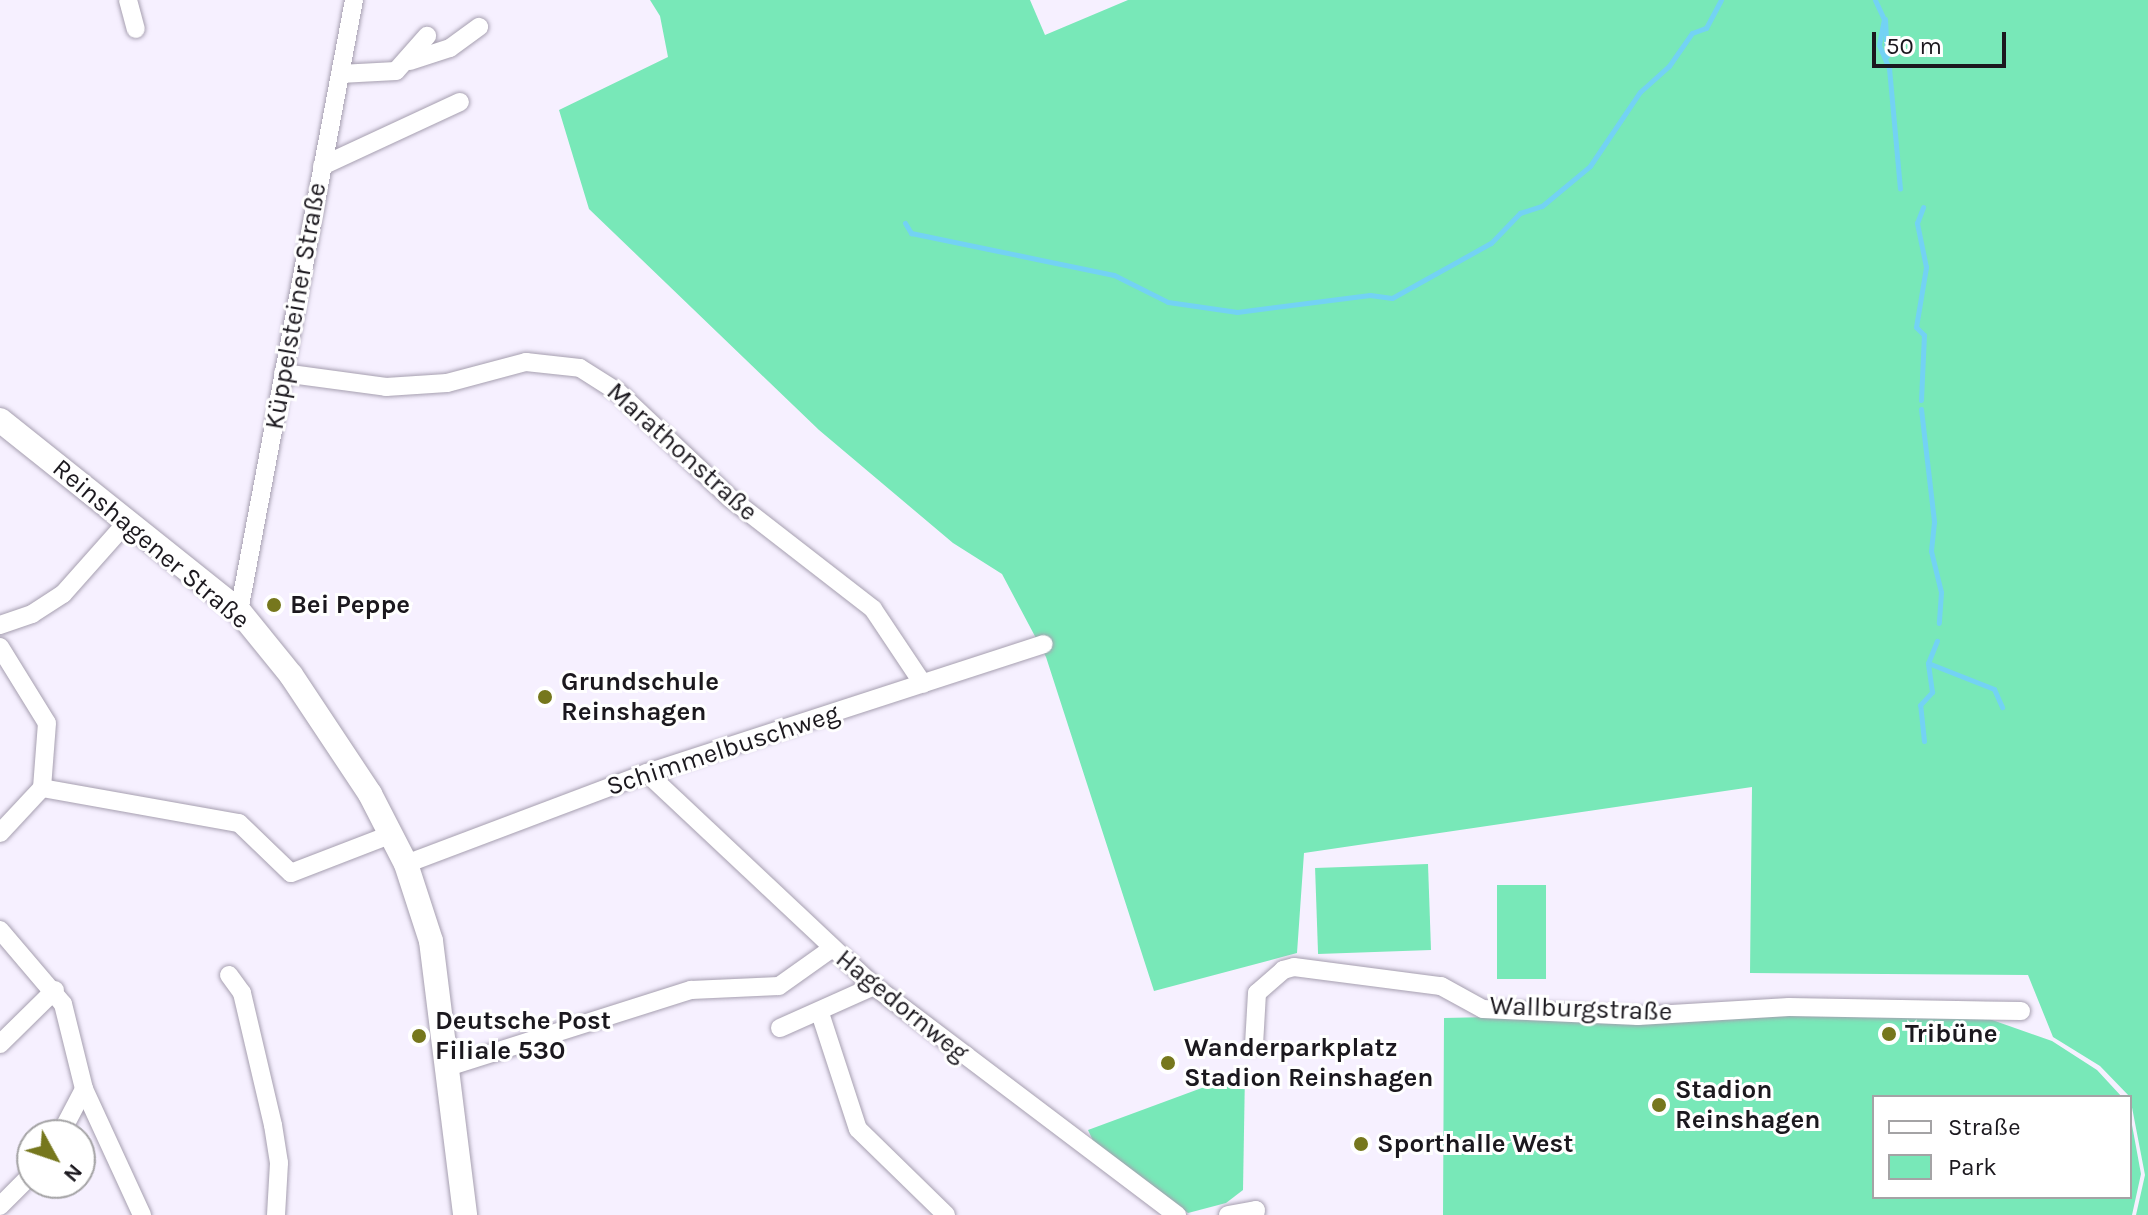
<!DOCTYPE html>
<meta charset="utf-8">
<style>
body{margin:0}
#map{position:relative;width:2148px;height:1215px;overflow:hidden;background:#f6f0ff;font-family:Karla,sans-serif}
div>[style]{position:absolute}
.green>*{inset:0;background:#78e8b8;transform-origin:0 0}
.stream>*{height:5px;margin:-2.5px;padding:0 2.5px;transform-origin:2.5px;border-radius:2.5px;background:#73d2f4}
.roads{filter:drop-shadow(0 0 2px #a69fb0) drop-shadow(0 0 2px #a69fb0)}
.minor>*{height:18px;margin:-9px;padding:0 9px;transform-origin:9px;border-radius:9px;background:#fff}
.major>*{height:24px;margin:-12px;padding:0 12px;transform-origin:12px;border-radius:12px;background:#fff}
.dots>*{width:22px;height:22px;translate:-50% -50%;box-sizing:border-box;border:4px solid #fff;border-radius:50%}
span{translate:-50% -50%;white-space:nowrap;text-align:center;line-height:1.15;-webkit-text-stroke:6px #fff;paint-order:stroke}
.street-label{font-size:26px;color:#1b181e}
.poi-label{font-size:26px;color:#1b181e;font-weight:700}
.left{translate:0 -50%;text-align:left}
.legend{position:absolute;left:1872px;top:1095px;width:260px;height:104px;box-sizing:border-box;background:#fff;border:2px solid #a4a3a5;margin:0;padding:10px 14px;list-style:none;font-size:24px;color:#1b181e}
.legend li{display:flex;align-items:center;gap:16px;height:40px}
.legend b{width:40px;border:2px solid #a4a3a5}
.north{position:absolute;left:16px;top:1119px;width:80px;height:80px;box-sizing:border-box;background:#fff;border:2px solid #a4a3a5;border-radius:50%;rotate:130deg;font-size:22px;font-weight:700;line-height:32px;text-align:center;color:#1b181e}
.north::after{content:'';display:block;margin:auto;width:28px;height:36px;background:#76771d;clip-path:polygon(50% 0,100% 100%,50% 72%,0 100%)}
.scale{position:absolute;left:1872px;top:32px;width:134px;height:36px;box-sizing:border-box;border:4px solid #1b181e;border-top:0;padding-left:10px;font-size:24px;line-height:28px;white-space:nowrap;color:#1b181e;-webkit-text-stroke:6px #fff;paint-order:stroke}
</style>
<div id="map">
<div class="green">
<div style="clip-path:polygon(650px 0,1030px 0,1045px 35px,1128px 0,2148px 0,2148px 1215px,2136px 1215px,2145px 1175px,2130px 1097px,2100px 1066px,2053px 1037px,2028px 975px,1750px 973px,1752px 787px,1304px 853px,1297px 953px,1154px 991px,1046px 657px,1002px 574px,953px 543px,819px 430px,589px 209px,559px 110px,668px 57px,660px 16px)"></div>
<div style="left:1428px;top:864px;width:86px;height:113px;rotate:88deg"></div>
<div style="left:1497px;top:885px;width:49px;height:94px"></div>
<div style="clip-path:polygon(1678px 1013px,1978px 1015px,2052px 1041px,2097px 1070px,2122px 1097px,1874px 1097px,1874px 1197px,2130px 1197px,2130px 1114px,2141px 1174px,2132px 1215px,1443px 1215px,1444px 1018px)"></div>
<div style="clip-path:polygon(1245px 1072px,1243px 1190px,1226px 1203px,1188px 1213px,1095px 1145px,1088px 1130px)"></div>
</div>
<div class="stream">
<div style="left:1875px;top:0;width:21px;rotate:65deg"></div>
<div style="left:1884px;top:19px;width:26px;rotate:101deg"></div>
<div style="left:1879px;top:45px;width:25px;rotate:67deg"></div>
<div style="left:1889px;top:68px;width:121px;rotate:84.8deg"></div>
<div style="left:1885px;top:19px;width:37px;rotate:87deg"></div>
<div style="left:905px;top:223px;width:12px;rotate:59deg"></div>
<div style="left:911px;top:233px;width:207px;rotate:11.7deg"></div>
<div style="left:1114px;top:275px;width:60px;rotate:26.6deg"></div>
<div style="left:1168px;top:302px;width:70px;rotate:8.2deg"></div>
<div style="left:1237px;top:312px;width:134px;rotate:-7.3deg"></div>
<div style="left:1370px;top:295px;width:22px;rotate:8deg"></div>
<div style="left:1392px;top:298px;width:113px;rotate:-29.1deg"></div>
<div style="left:1491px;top:243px;width:42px;rotate:-46deg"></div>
<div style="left:1520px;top:213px;width:23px;rotate:-18deg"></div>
<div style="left:1542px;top:206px;width:62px;rotate:-39.8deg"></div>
<div style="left:1590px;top:166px;width:89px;rotate:-56deg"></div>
<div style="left:1640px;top:92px;width:39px;rotate:-42deg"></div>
<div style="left:1669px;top:66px;width:40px;rotate:-55.1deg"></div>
<div style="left:1692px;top:33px;width:15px;rotate:-20deg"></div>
<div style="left:1706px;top:28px;width:32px;rotate:-62deg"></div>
<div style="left:1921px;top:400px;width:65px;rotate:-87.4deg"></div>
<div style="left:1924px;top:335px;width:11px;rotate:-135deg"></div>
<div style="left:1916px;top:327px;width:61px;rotate:-80.5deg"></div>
<div style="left:1926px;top:267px;width:45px;rotate:-101.6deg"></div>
<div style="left:1917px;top:223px;width:17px;rotate:-69deg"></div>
<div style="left:1921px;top:409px;width:114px;rotate:83.4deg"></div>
<div style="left:1934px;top:522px;width:29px;rotate:96deg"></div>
<div style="left:1931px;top:551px;width:42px;rotate:76.3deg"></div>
<div style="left:1941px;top:592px;width:31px;rotate:94deg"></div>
<div style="left:1928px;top:663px;width:71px;rotate:21.5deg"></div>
<div style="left:1994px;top:689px;width:20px;rotate:66deg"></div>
<div style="left:1924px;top:741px;width:36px;rotate:-96deg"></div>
<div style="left:1920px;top:705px;width:18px;rotate:-47deg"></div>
<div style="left:1932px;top:692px;width:29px;rotate:-98deg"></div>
<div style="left:1928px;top:663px;width:24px;rotate:-68deg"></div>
</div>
<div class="roads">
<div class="minor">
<div style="left:128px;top:0;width:30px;rotate:75deg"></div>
<div style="left:410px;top:61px;width:42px;rotate:-18deg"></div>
<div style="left:450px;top:48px;width:36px;rotate:-36deg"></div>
<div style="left:340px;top:74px;width:56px;rotate:-3.1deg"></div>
<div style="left:396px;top:71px;width:47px;rotate:-48.5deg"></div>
<div style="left:322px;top:166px;width:152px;rotate:-24.9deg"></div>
<div style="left:283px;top:373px;width:104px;rotate:7.7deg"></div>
<div style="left:386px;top:387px;width:61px;rotate:-3.8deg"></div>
<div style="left:447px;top:383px;width:82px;rotate:-14.9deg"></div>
<div style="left:526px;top:362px;width:54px;rotate:6.3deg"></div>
<div style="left:580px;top:368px;width:45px;rotate:32.3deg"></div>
<div style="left:618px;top:392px;width:154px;rotate:43.4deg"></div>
<div style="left:730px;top:498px;width:181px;rotate:37.8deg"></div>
<div style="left:873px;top:609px;width:90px;rotate:56.3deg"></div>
<div style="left:239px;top:611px;width:622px;rotate:-79.34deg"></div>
<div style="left:0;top:625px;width:34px;rotate:-19deg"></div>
<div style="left:32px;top:614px;width:37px;rotate:-33deg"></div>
<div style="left:63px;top:594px;width:96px;rotate:-48.4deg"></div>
<div style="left:0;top:647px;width:89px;rotate:58.3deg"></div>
<div style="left:47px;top:723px;width:65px;rotate:94.4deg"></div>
<div style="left:42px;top:788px;width:200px;rotate:10.1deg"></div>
<div style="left:239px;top:823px;width:72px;rotate:43.9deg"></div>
<div style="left:291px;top:873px;width:108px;rotate:-21.1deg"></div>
<div style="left:647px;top:773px;width:311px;rotate:43.2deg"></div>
<div style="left:874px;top:986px;width:380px;rotate:37.1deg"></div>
<div style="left:0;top:833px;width:62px;rotate:-47deg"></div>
<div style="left:406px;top:864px;width:258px;rotate:-20.7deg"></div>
<div style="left:647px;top:773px;width:417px;rotate:-18deg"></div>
<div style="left:0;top:930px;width:97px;rotate:49.6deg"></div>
<div style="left:63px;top:1004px;width:88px;rotate:76.1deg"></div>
<div style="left:84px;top:1089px;width:139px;rotate:65.3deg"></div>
<div style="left:229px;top:975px;width:22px;rotate:54deg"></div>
<div style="left:242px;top:993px;width:136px;rotate:76.8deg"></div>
<div style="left:273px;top:1125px;width:38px;rotate:81deg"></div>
<div style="left:279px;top:1163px;width:52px;rotate:93.3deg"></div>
<div style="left:820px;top:1013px;width:122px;rotate:71.9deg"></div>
<div style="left:858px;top:1129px;width:123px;rotate:44.3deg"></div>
<div style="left:780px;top:1028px;width:103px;rotate:-24.1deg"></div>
<div style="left:0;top:1044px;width:77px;rotate:-44.5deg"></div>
<div style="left:1254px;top:1045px;width:52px;rotate:-86.7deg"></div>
<div style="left:1257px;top:993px;width:35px;rotate:-41deg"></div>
<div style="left:1283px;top:970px;width:11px;rotate:-15deg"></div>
<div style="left:1294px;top:967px;width:148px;rotate:7.4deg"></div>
<div style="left:1441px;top:986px;width:48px;rotate:28.7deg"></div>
<div style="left:1483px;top:1009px;width:155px;rotate:2.6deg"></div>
<div style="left:1638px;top:1016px;width:151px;rotate:-3.4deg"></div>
<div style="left:1789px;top:1007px;width:232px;rotate:1deg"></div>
<div style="left:448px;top:1067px;width:255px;rotate:-17.6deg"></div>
<div style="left:691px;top:990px;width:88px;rotate:-2.6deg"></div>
<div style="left:779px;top:986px;width:64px;rotate:-35.4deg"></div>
<div style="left:60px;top:1135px;width:52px;rotate:-62.4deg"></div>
<div style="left:0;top:1206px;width:45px;rotate:-45deg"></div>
<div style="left:1228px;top:1215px;width:28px;rotate:-10deg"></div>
<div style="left:1256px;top:1210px;width:5px;rotate:101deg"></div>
</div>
<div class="major">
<div style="left:0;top:420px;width:306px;rotate:38.6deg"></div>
<div style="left:239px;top:611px;width:82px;rotate:50.9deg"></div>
<div style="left:291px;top:675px;width:143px;rotate:56.4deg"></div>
<div style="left:370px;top:794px;width:79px;rotate:62.8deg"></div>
<div style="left:406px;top:864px;width:81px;rotate:72deg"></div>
<div style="left:431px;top:941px;width:276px;rotate:82.9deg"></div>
</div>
</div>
<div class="dots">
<div style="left:274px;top:605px;background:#76771d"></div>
<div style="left:545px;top:697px;background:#76771d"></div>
<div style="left:1889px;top:1034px;background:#76771d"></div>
<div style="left:419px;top:1036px;background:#76771d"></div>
<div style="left:1168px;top:1063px;background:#76771d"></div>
<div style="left:1659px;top:1105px;background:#76771d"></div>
<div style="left:1361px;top:1144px;background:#76771d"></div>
</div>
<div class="street-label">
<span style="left:296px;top:306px;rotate:-80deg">Küppelsteiner Straße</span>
<span style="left:682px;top:452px;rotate:42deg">Marathonstraße</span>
<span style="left:151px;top:544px;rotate:40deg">Reinshagener Straße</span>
<span style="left:723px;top:750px;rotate:-18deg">Schimmelbuschweg</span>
<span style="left:902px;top:1006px;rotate:39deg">Hagedornweg</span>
<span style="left:1581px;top:1009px;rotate:2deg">Wallburgstraße</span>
</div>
<div class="poi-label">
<span class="left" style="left:290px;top:605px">Bei Peppe</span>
<span class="left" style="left:561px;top:697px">Grundschule<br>Reinshagen</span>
<span class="left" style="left:435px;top:1036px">Deutsche Post<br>Filiale 530</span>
<span class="left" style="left:1905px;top:1034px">Tribüne</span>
<span class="left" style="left:1184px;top:1063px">Wanderparkplatz<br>Stadion Reinshagen</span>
<span class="left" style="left:1675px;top:1105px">Stadion<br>Reinshagen</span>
<span class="left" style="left:1377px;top:1144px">Sporthalle West</span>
</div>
<ul class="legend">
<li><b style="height:10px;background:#fff"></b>Straße</li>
<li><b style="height:22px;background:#78e8b8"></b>Park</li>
</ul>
<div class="north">N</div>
<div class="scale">50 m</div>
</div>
